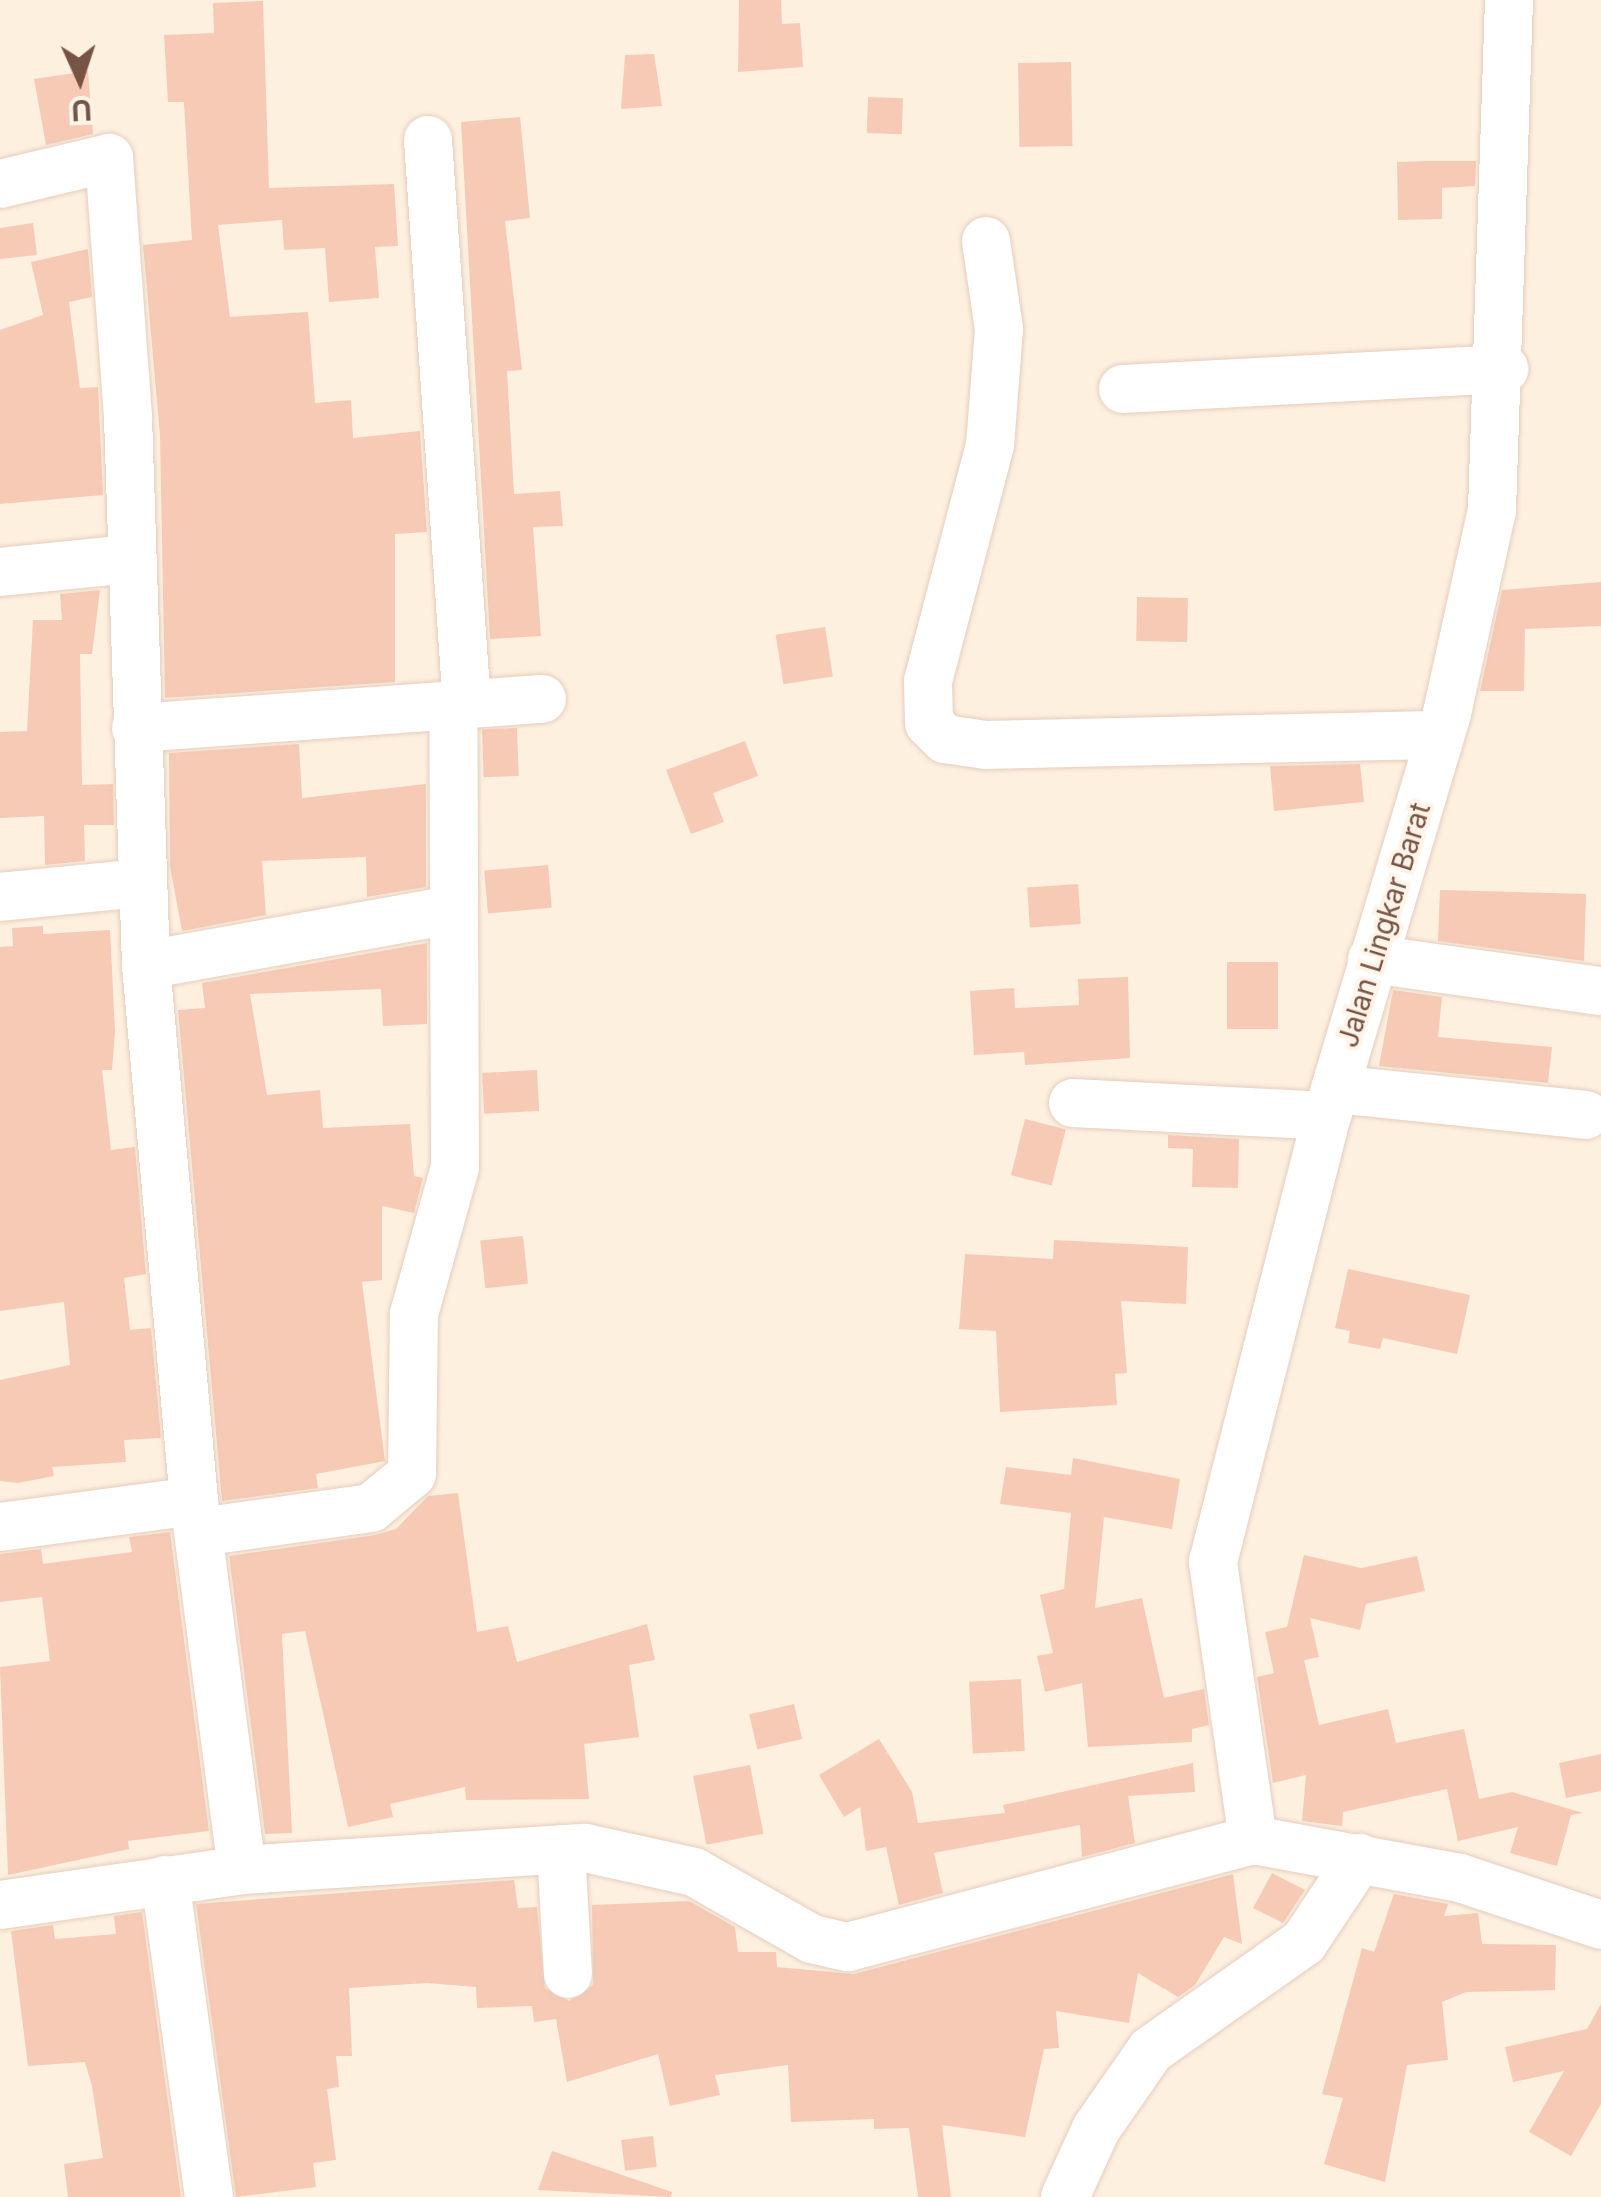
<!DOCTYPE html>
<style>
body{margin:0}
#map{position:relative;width:1601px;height:2197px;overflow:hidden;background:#fef0df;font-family:Inter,sans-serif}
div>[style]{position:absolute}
.building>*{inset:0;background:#f6cab5;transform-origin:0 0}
.roads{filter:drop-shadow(0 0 2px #e5cdbe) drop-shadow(0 0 2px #e5cdbe)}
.minor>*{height:48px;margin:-24px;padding:0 24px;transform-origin:24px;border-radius:24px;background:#fff}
span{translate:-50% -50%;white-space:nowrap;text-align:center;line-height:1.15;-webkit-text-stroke:8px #fff4e8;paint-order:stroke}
.street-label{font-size:28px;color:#775345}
.north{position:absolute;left:30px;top:30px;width:100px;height:100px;-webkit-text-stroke:8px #fff4e8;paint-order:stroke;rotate:177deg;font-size:28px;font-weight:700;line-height:40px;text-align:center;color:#775345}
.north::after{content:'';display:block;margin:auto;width:35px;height:45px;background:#775345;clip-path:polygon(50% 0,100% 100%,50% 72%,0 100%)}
</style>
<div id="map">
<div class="building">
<div style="clip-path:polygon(739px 0,781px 0,782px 24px,800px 23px,803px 67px,738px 72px)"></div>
<div style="clip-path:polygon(263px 1px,269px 188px,394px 184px,398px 246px,375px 247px,379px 298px,329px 302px,325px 248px,284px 250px,282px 220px,218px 225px,230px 317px,308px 312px,315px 403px,351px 400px,353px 438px,420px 431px,427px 532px,395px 534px,395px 682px,165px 698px,160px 435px,143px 245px,192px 240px,184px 102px,168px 102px,164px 35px,214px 33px,213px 3px)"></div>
<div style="clip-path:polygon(654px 54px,662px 106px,621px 109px,625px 55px)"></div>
<div style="left:1071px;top:62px;width:84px;height:53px;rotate:89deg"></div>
<div style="clip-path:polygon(88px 71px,93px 134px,46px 145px,34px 79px)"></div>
<div style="left:868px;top:97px;width:35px;height:36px;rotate:2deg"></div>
<div style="clip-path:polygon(520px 117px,530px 218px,505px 221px,522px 370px,507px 371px,514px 494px,560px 491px,563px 526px,533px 527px,541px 636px,490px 639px,461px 122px)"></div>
<div style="clip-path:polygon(1428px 161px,1476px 161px,1475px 186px,1442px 188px,1442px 219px,1398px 220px,1397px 162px)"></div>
<div style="clip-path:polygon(33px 223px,37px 255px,0 259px,0 228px)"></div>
<div style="clip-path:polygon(88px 249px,92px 297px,69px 302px,80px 388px,98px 387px,103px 495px,0 504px,0 330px,43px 315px,31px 262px)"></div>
<div style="clip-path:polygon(1601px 582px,1601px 626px,1525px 629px,1524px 691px,1480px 691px,1502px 590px)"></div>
<div style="clip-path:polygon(100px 590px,92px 654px,80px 654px,82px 785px,113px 784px,114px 825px,84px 825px,85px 861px,45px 865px,44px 816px,0 818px,0 732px,27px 731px,33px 620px,62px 620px,60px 594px)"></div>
<div style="left:1137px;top:597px;width:51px;height:44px;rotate:1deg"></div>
<div style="left:825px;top:627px;width:50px;height:50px;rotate:81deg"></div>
<div style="left:517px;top:728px;width:48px;height:35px;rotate:88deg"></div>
<div style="clip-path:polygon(745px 741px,758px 776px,713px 793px,724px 822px,691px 834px,666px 770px)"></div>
<div style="clip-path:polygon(299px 744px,302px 798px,426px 784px,426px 887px,367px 897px,366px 857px,262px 861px,266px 915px,182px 931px,170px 866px,169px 753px)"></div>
<div style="clip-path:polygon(1360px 764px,1364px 802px,1274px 811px,1270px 766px)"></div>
<div style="left:548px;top:865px;width:43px;height:64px;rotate:85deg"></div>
<div style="left:1078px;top:884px;width:40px;height:51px;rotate:86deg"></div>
<div style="clip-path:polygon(1440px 890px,1586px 894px,1584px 961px,1438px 941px)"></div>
<div style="clip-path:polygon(43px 926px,43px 934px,110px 930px,115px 1031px,112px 1070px,102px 1070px,111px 1150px,135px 1147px,146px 1274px,124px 1278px,130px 1330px,151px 1328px,161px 1438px,124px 1440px,126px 1462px,52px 1467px,54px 1476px,18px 1483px,0 1481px,0 1380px,70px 1365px,64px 1302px,0 1311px,0 947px,13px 946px,12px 928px)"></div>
<div style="clip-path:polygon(427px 943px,427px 1024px,383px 1026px,381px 989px,250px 994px,267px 1095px,320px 1090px,323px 1128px,410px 1124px,414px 1176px,423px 1178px,414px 1213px,382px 1206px,382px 1280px,362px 1282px,385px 1461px,316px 1474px,318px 1488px,222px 1501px,178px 1010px,205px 1008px,202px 983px)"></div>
<div style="left:1227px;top:962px;width:51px;height:67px"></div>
<div style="clip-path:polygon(1128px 977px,1130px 1058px,1025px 1065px,1024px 1052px,974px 1055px,970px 991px,1014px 988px,1015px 1008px,1079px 1005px,1078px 979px)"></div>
<div style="clip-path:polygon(1393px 990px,1442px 997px,1438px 1037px,1552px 1047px,1548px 1083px,1379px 1066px)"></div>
<div style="left:537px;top:1070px;width:41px;height:55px;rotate:87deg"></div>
<div style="left:1025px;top:1119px;width:42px;height:58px;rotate:14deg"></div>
<div style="clip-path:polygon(1168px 1135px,1239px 1139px,1238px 1188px,1192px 1187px,1193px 1149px,1168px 1148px)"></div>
<div style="left:523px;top:1236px;width:48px;height:43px;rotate:84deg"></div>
<div style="clip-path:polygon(1054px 1240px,1188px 1247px,1186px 1304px,1121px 1301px,1127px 1373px,1115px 1374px,1117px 1405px,1000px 1412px,996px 1331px,959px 1329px,965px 1254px,1053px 1259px)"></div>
<div style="clip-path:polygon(1348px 1269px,1470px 1295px,1457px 1354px,1383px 1338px,1380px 1349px,1348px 1343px,1350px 1331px,1335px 1328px)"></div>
<div style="clip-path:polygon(1073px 1458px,1180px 1479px,1172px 1529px,1104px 1517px,1095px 1608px,1142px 1598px,1164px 1698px,1204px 1689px,1209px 1725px,1192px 1729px,1192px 1742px,1088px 1747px,1082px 1683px,1045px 1692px,1037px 1656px,1053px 1653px,1040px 1595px,1064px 1589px,1071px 1513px,1000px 1504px,1006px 1467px,1071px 1475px)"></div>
<div style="clip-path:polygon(458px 1493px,477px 1632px,508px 1626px,517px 1662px,647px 1624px,655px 1660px,629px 1665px,639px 1737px,584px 1744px,589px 1799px,466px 1800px,465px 1787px,390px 1804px,393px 1817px,348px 1827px,305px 1631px,282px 1634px,292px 1833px,265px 1834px,229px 1556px,375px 1535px,396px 1529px,428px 1496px)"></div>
<div style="clip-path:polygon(170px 1532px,209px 1831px,128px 1841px,129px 1849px,8px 1875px,0 1667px,50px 1661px,42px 1597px,0 1602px,0 1554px,41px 1549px,43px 1564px,132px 1552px,129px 1537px)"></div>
<div style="clip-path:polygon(1304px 1555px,1361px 1568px,1417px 1556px,1425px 1591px,1366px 1604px,1360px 1630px,1310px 1618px,1319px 1657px,1304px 1660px,1319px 1725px,1388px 1709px,1396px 1743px,1464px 1729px,1479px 1799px,1512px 1792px,1583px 1813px,1571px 1815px,1557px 1866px,1510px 1853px,1518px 1827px,1458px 1841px,1447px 1789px,1343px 1812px,1342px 1826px,1302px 1821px,1306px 1775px,1273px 1783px,1257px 1677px,1274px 1673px,1265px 1632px,1287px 1627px)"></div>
<div style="left:1021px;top:1679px;width:72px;height:52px;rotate:87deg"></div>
<div style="left:794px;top:1704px;width:36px;height:46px;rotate:77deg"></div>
<div style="clip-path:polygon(879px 1739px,912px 1792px,918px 1823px,1005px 1813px,1003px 1805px,1193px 1763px,1195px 1792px,1128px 1796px,1135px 1843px,1082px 1857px,1080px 1825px,934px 1853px,943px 1893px,899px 1905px,886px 1847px,866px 1851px,860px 1807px,844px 1817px,819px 1775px)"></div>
<div style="clip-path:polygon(1601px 1754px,1601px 1791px,1566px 1798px,1559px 1763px)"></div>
<div style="left:750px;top:1765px;width:70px;height:58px;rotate:79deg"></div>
<div style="clip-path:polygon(1272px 1873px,1305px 1890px,1283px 1923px,1253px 1908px)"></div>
<div style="clip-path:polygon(1233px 1874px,1242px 1944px,1224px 1937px,1195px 1985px,1178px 1997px,1138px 1973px,1129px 2023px,1056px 2011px,1059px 2048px,1044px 2049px,1025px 2137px,942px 2125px,951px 2197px,918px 2197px,909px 2128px,874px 2129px,874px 2119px,791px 2122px,788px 2065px,715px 2075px,720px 2095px,670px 2106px,658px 2054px,567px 2082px,556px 2019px,534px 2022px,532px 2006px,477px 2008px,476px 1987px,427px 1983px,349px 1988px,352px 2056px,336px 2056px,339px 2087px,327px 2089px,336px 2160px,313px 2163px,316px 2187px,236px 2197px,196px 1904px,514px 1880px,518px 1908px,537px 1907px,545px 1988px,569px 2001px,593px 1985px,592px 1905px,689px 1901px,735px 1927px,738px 1952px,776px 1952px,777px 1967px,854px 1974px)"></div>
<div style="clip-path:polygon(1394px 1894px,1448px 1904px,1444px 1916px,1478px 1913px,1482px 1944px,1556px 1945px,1555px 1990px,1466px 1992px,1442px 2002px,1448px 2060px,1407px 2065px,1385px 2182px,1324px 2164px,1343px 2098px,1322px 2094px,1362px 1948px,1374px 1952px)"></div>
<div style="clip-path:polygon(142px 1912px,181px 2197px,68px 2197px,64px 2164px,103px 2158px,92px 2086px,85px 2062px,28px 2066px,11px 1931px,53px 1925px,55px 1939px,116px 1934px,114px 1916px)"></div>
<div style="clip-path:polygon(1601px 2004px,1601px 2104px,1571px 2156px,1529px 2132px,1564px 2071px,1513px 2082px,1505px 2047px,1587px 2029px)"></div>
<div style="left:653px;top:2136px;width:31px;height:32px;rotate:83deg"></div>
<div style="clip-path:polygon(552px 2151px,672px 2192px,671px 2197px,538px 2190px)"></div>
</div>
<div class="roads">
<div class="minor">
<div style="left:428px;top:140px;width:567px;rotate:86.06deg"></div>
<div style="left:0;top:184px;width:112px;rotate:-13.4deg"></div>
<div style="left:109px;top:158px;width:260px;rotate:85.8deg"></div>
<div style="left:128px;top:417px;width:548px;rotate:88.12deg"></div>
<div style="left:146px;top:965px;width:538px;rotate:84.88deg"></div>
<div style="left:194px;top:1501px;width:372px;rotate:82.6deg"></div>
<div style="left:986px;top:241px;width:89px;rotate:81.6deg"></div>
<div style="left:999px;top:329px;width:116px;rotate:94.4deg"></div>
<div style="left:990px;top:445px;width:244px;rotate:104.7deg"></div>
<div style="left:928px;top:681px;width:42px;rotate:88.6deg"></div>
<div style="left:929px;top:723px;width:23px;rotate:45deg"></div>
<div style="left:945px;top:739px;width:41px;rotate:8.3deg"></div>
<div style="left:986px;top:745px;width:454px;rotate:-1.3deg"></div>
<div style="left:1123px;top:389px;width:382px;rotate:-3deg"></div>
<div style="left:0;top:572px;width:132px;rotate:-5.7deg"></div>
<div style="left:136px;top:728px;width:407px;rotate:-4.1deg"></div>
<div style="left:0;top:897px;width:142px;rotate:-5.7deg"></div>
<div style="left:1372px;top:959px;width:231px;rotate:8deg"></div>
<div style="left:146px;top:965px;width:311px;rotate:-10.2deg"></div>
<div style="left:1335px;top:1089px;width:252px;rotate:5.9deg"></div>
<div style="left:1073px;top:1103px;width:254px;rotate:2.9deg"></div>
<div style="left:0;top:1527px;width:196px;rotate:-7.6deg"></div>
<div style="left:200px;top:1532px;width:173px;rotate:-8deg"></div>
<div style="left:371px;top:1508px;width:53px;rotate:-39.7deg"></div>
<div style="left:412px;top:1474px;width:160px;rotate:-89.3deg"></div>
<div style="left:414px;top:1314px;width:153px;rotate:-74.4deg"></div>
<div style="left:455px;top:1167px;width:460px;rotate:-90.2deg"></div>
<div style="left:1253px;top:1840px;width:281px;rotate:-98.2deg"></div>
<div style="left:1213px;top:1562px;width:460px;rotate:-75.7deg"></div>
<div style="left:1327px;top:1116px;width:420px;rotate:-73.4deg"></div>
<div style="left:1447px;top:713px;width:208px;rotate:-77.5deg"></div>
<div style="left:1492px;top:510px;width:510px;rotate:-88.09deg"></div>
<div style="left:561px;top:1849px;width:125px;rotate:86.8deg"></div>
<div style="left:165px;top:1880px;width:320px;rotate:82.1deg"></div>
<div style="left:0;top:1905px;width:245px;rotate:-8.2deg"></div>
<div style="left:242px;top:1870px;width:344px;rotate:-3.7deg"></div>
<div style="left:585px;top:1848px;width:112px;rotate:12.4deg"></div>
<div style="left:694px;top:1872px;width:136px;rotate:29.6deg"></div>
<div style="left:812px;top:1939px;width:37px;rotate:13deg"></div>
<div style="left:848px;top:1947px;width:419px;rotate:-14.8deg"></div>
<div style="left:1253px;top:1840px;width:210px;rotate:10.4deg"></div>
<div style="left:1460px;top:1878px;width:149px;rotate:18.4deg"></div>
<div style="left:1065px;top:2197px;width:75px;rotate:-65.5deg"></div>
<div style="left:1096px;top:2129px;width:96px;rotate:-55.2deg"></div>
<div style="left:1151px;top:2050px;width:187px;rotate:-35.2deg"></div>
<div style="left:1304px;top:1942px;width:101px;rotate:-56.3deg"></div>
</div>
</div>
<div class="street-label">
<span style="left:1384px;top:925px;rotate:-73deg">Jalan Lingkar Barat</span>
</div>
<div class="north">U</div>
</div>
